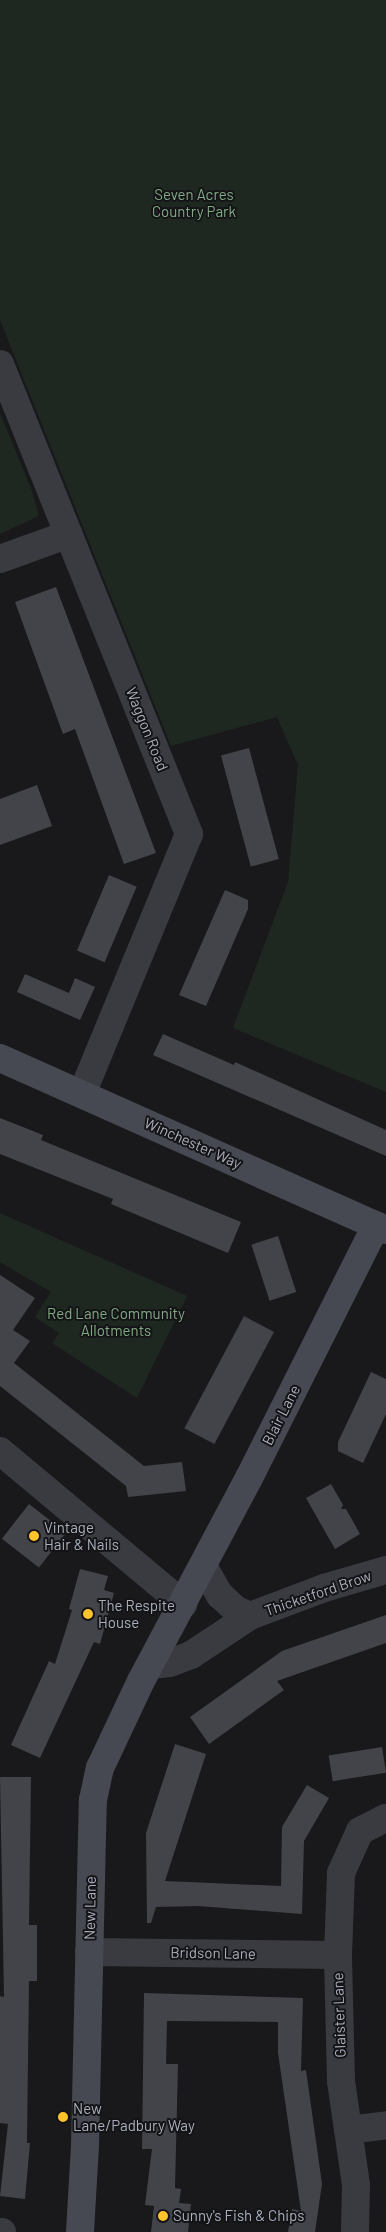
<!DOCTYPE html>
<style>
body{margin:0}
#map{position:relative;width:386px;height:2232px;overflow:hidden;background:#19191c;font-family:Barlow,sans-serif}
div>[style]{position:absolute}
.green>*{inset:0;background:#1e2820}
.building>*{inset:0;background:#434449;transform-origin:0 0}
.street>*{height:28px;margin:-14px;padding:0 14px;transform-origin:14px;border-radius:14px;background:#3a3b41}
.secondary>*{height:28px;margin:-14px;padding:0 14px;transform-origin:14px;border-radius:14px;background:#474952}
.dots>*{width:14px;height:14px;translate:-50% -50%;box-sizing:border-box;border:2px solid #141417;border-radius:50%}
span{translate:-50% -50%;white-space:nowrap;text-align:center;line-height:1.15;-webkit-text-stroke:4px #141417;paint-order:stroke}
.park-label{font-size:15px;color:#80a984}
.street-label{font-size:15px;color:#aaafbd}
.poi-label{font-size:15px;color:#aaafbd}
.left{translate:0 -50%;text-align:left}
</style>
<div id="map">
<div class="green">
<div style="clip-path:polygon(0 0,386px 0,386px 1092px,233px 1028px,288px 882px,298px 765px,277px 717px,171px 746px,0 320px)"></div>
<div style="clip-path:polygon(0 413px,32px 491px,39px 516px,0 534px)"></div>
<div style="clip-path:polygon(0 1213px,187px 1296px,137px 1398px,52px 1343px,59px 1333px,35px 1317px,51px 1292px,0 1262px)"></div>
</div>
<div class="building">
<div style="clip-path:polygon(56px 587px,156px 853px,124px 864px,75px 729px,63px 734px,15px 602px)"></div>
<div style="left:249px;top:748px;width:115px;height:29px;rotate:75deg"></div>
<div style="clip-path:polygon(37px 785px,52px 826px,0 845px,0 799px)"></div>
<div style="left:109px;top:875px;width:30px;height:82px;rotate:23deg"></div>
<div style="clip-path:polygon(225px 890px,248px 900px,248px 909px,206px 1006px,179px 995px)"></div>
<div style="clip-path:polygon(25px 974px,69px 993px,75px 978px,95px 987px,80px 1020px,17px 992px)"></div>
<div style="clip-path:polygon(163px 1034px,234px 1065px,235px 1062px,386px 1130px,386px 1156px,153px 1055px)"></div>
<div style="clip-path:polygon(0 1118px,43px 1135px,41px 1140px,241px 1222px,228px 1253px,111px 1204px,113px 1199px,0 1154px)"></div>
<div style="left:278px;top:1236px;width:59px;height:28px;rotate:72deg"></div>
<div style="clip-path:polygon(0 1275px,35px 1298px,13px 1330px,30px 1341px,14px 1363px,144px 1466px,182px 1462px,186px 1491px,128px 1497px,126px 1486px,0 1386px)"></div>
<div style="left:244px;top:1316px;width:34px;height:127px;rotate:28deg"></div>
<div style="clip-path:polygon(371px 1372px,386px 1379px,386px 1414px,363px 1463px,338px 1451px,338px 1442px)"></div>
<div style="clip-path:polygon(331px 1484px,343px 1505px,341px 1509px,346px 1509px,360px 1534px,335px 1549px,306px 1498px)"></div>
<div style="left:29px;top:1504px;width:47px;height:44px;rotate:38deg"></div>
<div style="clip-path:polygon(80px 1569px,108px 1576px,104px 1590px,114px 1593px,100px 1644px,94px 1642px,40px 1758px,11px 1745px,49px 1661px,55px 1664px,72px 1610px,69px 1609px)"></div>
<div style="clip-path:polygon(386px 1615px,386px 1643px,277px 1681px,284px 1690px,209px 1744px,190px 1717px,282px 1651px)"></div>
<div style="clip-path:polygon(175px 1744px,206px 1754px,165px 1881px,281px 1886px,282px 1827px,307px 1785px,329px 1798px,304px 1841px,302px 1914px,198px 1906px,156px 1907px,151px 1923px,147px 1923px,146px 1833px)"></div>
<div style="left:382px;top:1747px;width:26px;height:54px;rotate:81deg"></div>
<div style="clip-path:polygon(0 1777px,31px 1777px,29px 1925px,37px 1925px,37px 1981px,29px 1981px,27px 2143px,30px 2143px,25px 2199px,0 2196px,8px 2124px,0 2123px,0 1996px,4px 1997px)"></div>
<div style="clip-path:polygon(144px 1993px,303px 1998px,301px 2071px,306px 2070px,322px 2184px,315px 2232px,288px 2232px,292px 2209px,301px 2211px,278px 2053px,278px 2022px,167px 2021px,166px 2064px,178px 2064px,175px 2188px,181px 2189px,179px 2203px,191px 2204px,188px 2232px,151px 2232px,154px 2206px,145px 2205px,152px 2149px,142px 2149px)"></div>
</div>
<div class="street">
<div style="left:0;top:364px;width:507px;rotate:68.09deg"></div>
<div style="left:189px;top:834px;width:280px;rotate:112.4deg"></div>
<div style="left:0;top:559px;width:73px;rotate:-19.9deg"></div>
<div style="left:0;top:1451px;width:239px;rotate:39.9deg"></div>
<div style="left:203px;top:1566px;width:34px;rotate:60deg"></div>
<div style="left:220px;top:1595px;width:22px;rotate:43deg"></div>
<div style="left:236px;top:1610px;width:15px;rotate:23deg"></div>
<div style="left:151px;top:1665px;width:19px;rotate:-6deg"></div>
<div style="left:170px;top:1663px;width:22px;rotate:-21deg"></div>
<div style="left:191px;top:1655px;width:71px;rotate:-33.5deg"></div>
<div style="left:250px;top:1616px;width:79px;rotate:-20.7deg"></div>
<div style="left:324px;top:1588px;width:65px;rotate:-16.2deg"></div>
<div style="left:89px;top:1952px;width:249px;rotate:0.7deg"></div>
<div style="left:348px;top:2130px;width:38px;rotate:-7deg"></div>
<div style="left:0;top:2232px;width:2px"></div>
<div style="left:355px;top:2232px;width:47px;rotate:-88.8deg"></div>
<div style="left:356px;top:2185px;width:105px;rotate:-98.2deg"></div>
<div style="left:341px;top:2081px;width:126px;rotate:-91.4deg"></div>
<div style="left:338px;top:1955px;width:82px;rotate:-87.9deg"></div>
<div style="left:341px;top:1873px;width:46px;rotate:-65.7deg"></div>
<div style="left:360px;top:1831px;width:29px;rotate:-27deg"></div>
</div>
<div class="secondary">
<div style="left:0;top:1058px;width:423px;rotate:24deg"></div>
<div style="left:80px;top:2232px;width:87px;rotate:-86.7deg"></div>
<div style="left:85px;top:2145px;width:345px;rotate:-88.7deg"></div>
<div style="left:93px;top:1800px;width:33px;rotate:-78deg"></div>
<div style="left:100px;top:1768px;width:96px;rotate:-64.8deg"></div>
<div style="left:141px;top:1681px;width:230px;rotate:-62deg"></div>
<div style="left:249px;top:1478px;width:283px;rotate:-63.3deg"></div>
</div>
<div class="dots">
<div style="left:34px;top:1536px;background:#ffc32e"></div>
<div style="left:88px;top:1614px;background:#ffc32e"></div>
<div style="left:63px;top:2117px;background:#ffc32e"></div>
<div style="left:163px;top:2216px;background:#ffc32e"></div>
</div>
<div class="park-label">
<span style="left:194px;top:203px">Seven Acres<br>Country Park</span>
<span style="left:116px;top:1322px">Red Lane Community<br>Allotments</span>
</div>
<div class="street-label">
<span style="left:147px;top:729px;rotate:68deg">Waggon Road</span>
<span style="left:193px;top:1143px;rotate:24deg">Winchester Way</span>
<span style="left:281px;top:1415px;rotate:-63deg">Blair Lane</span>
<span style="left:318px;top:1593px;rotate:-19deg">Thicketford Brow</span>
<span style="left:90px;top:1908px;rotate:-89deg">New Lane</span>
<span style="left:213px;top:1953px;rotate:1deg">Bridson Lane</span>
<span style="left:339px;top:2015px;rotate:-92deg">Glaister Lane</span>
</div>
<div class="poi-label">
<span class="left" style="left:44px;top:1536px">Vintage<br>Hair &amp; Nails</span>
<span class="left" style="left:98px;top:1614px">The Respite<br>House</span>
<span class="left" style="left:73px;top:2117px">New<br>Lane/Padbury Way</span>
<span class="left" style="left:173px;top:2216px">Sunny's Fish &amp; Chips</span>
</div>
</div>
